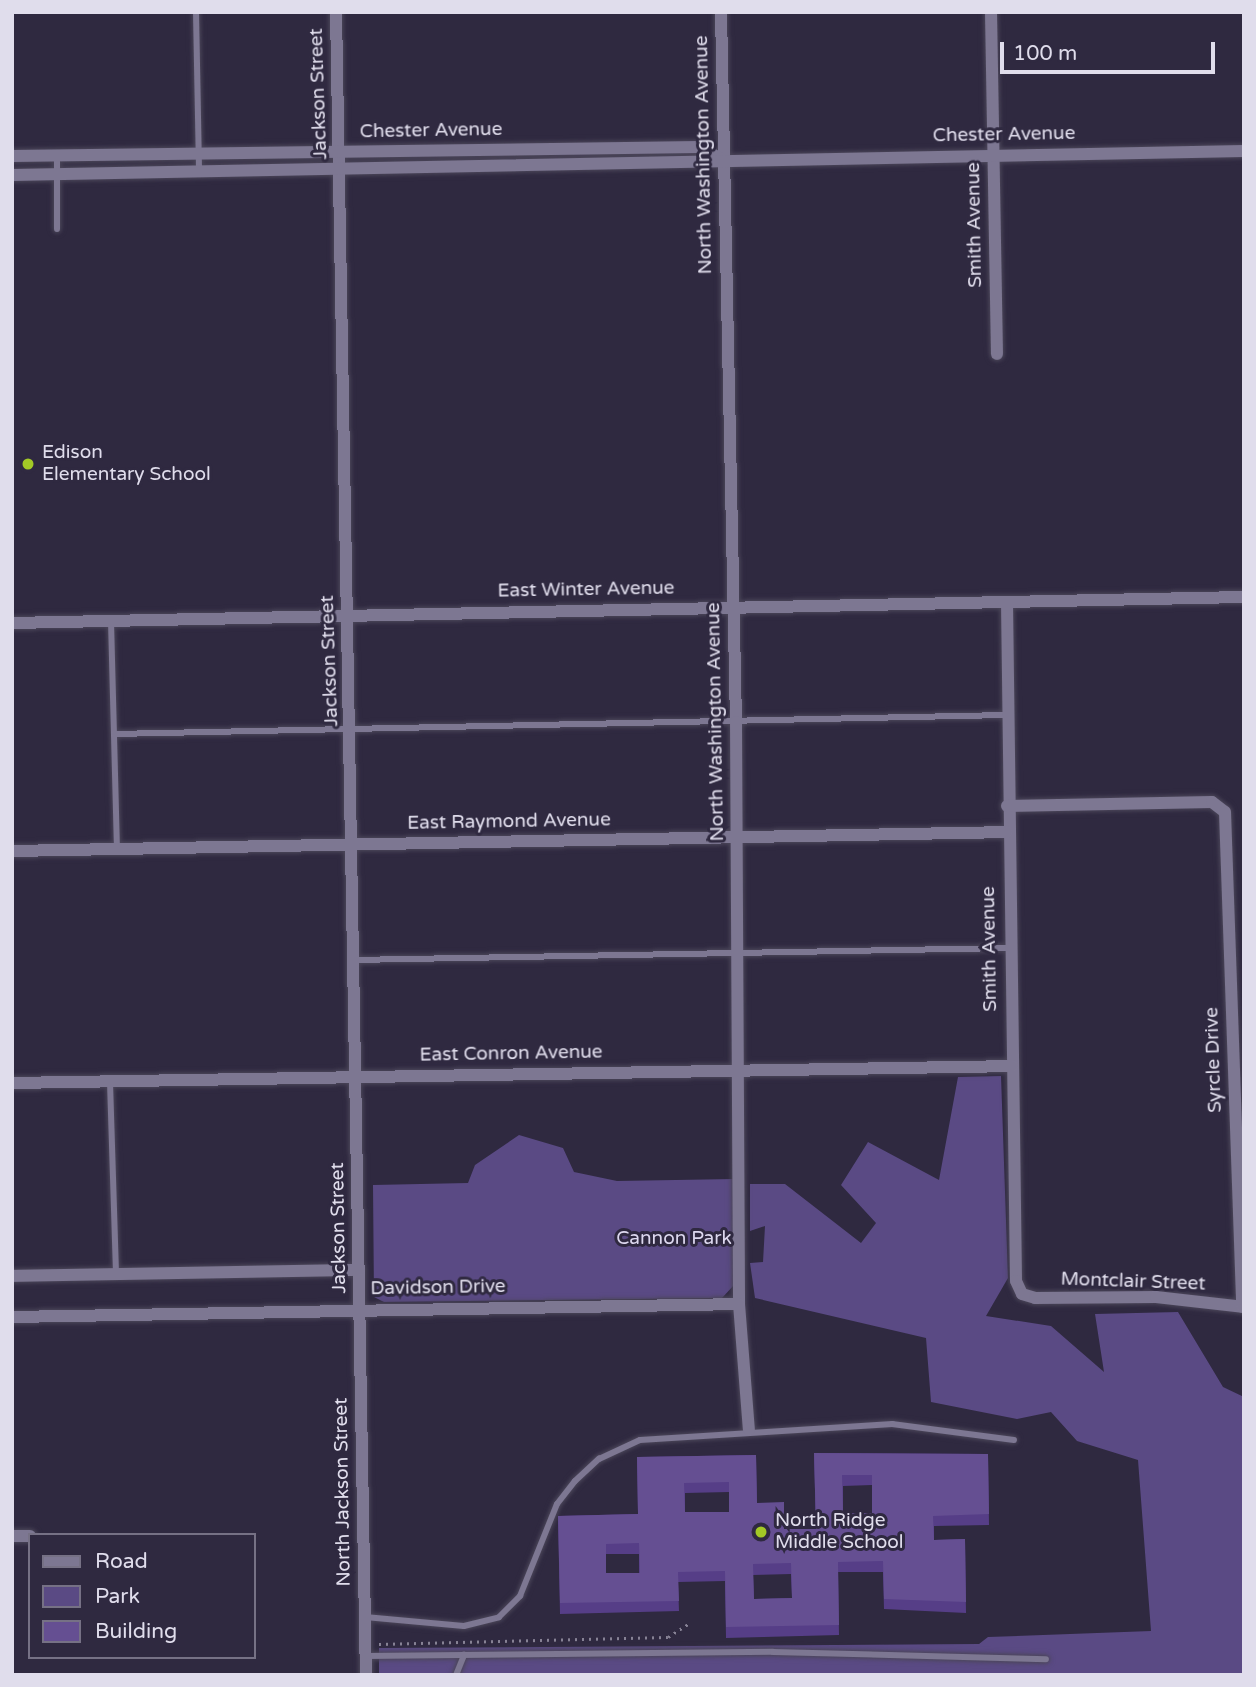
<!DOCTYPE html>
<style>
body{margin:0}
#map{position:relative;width:1256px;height:1687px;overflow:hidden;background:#2f2940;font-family:"Varela Round",sans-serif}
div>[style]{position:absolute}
.green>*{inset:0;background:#5a4a84}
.path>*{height:2.5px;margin-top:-1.25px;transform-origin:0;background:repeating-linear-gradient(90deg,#878295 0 2px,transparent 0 7px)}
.roads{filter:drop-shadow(0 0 2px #4b4659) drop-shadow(0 0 2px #4b4659)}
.lane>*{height:6px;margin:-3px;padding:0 3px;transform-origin:3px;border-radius:3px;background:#7d7792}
.street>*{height:12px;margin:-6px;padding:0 6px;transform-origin:6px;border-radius:6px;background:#7d7792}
.wall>*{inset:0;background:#563e87}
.building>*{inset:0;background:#654f92}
.dots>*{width:19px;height:19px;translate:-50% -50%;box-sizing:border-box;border:4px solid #2f2940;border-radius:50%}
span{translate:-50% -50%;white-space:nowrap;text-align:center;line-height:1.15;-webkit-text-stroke:6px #2f2940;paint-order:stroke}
.street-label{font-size:19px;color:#e0ddec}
.poi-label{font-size:19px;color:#e0ddec}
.left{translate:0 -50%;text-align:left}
.park-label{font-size:19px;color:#ddd8ef}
.frame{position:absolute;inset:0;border:14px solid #e0ddec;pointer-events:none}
.legend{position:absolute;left:28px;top:1533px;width:228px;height:126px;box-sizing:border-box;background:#2f2940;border:2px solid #767185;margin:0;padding:9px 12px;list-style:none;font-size:21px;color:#e0ddec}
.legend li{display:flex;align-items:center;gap:14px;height:35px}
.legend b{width:35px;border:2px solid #767185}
.scale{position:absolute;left:1000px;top:42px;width:215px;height:32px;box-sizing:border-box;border:4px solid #e0ddec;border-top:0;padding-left:9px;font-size:21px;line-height:24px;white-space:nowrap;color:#e0ddec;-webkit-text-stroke:5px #2f2940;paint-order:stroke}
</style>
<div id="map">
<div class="green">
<div style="clip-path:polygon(1001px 1076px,1008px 1278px,986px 1316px,1051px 1326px,1104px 1372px,1095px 1314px,1178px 1312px,1223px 1387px,1244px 1397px,1244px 1675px,379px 1675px,379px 1648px,979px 1644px,988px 1637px,1151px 1631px,1138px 1460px,1077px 1441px,1051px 1412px,1017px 1419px,931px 1402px,926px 1338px,755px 1298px,750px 1263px,763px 1262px,765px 1226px,750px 1231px,750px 1184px,785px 1184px,861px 1243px,876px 1223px,841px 1185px,868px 1142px,939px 1180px,958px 1077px)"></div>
<div style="clip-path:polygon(519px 1135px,563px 1148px,574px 1172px,617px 1181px,734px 1179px,734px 1285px,722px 1298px,384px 1302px,374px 1297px,373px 1185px,468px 1183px,475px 1165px)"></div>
</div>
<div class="path">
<div style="left:379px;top:1644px;width:289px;rotate:-1.4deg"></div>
<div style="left:668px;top:1637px;width:24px;rotate:-33deg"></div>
</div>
<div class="roads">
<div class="lane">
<div style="left:196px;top:12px;width:159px;rotate:88.9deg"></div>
<div style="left:57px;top:156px;width:73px;rotate:90deg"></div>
<div style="left:111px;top:621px;width:228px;rotate:88.5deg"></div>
<div style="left:114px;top:734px;width:892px;rotate:-1.22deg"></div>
<div style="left:353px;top:960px;width:657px;rotate:-1.05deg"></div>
<div style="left:110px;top:1082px;width:192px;rotate:88.2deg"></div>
<div style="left:365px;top:1617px;width:99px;rotate:5.2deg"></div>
<div style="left:464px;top:1626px;width:36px;rotate:-14deg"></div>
<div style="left:499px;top:1617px;width:30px;rotate:-45deg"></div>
<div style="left:520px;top:1596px;width:99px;rotate:-68.1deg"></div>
<div style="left:557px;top:1504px;width:29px;rotate:-52deg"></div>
<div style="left:575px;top:1481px;width:33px;rotate:-43deg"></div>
<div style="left:599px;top:1459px;width:45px;rotate:-24.9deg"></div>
<div style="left:640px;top:1440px;width:253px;rotate:-3.6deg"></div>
<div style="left:892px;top:1424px;width:123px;rotate:7.5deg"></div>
<div style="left:365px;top:1656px;width:408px;rotate:-0.6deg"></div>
<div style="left:773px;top:1652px;width:273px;rotate:1.5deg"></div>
<div style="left:456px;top:1675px;width:22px;rotate:-68deg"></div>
</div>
<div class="street">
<div style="left:336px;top:12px;width:1663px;rotate:88.97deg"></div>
<div style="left:721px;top:12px;width:710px;rotate:88.79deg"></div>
<div style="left:736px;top:722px;width:582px;rotate:89.7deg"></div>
<div style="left:739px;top:1304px;width:126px;rotate:85.5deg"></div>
<div style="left:991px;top:12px;width:342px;rotate:89deg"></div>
<div style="left:12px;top:156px;width:687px;rotate:-0.75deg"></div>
<div style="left:699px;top:147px;width:26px;rotate:28deg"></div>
<div style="left:12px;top:175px;width:1232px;rotate:-1.12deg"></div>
<div style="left:1007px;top:602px;width:679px;rotate:89.24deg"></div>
<div style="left:1016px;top:1281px;width:14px;rotate:65deg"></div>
<div style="left:1022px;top:1294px;width:14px;rotate:17deg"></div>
<div style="left:1035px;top:1298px;width:121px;rotate:-0.5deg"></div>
<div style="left:1156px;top:1297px;width:89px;rotate:6.5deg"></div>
<div style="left:12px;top:623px;width:1232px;rotate:-1.21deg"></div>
<div style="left:1007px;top:806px;width:205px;rotate:-1.1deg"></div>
<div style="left:1212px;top:802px;width:16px;rotate:38deg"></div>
<div style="left:1225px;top:812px;width:495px;rotate:88deg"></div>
<div style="left:12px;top:851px;width:995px;rotate:-1.09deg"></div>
<div style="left:12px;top:1083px;width:1000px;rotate:-0.97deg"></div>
<div style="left:12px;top:1276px;width:347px;rotate:-1deg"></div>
<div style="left:12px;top:1317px;width:727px;rotate:-1.02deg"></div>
<div style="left:12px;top:1536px;width:18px"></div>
</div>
</div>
<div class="wall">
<div style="clip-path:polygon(evenodd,814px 1453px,988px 1454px,989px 1525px,934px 1526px,934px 1540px,965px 1539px,966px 1613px,884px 1609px,883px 1572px,838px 1572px,839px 1635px,726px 1638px,725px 1581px,678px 1582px,679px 1611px,560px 1614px,558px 1516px,638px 1514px,637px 1457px,756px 1455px,757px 1503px,784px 1529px,816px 1529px,814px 1453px,872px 1485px,872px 1513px,843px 1513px,843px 1486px,872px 1485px,814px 1453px,729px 1492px,729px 1512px,685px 1512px,685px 1493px,729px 1492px,814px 1453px,606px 1554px,639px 1554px,639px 1573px,606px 1573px,606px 1554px,814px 1453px,791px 1574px,792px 1598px,754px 1599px,753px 1575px,791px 1574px)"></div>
</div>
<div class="building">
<div style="clip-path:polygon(evenodd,814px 1453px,988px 1454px,989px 1514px,933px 1516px,934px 1540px,965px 1539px,966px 1602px,884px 1599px,883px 1561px,838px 1562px,839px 1625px,726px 1627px,725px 1571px,678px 1572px,679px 1601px,560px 1603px,558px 1516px,638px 1514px,637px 1457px,756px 1455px,757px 1503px,784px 1502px,784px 1529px,816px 1529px,814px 1453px,842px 1475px,872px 1475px,872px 1513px,843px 1513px,842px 1475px,814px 1453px,729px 1482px,729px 1512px,685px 1512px,684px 1483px,729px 1482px,814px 1453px,639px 1543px,640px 1573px,606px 1573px,606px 1544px,639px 1543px,814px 1453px,791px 1563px,792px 1598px,754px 1599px,753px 1564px,791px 1563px)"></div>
</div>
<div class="dots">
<div style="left:28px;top:464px;background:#a3c926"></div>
<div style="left:761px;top:1532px;background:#a3c926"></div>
</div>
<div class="street-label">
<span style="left:319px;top:94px;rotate:-92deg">Jackson Street</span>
<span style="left:431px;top:131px;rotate:-1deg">Chester Avenue</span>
<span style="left:1004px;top:135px;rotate:-1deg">Chester Avenue</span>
<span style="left:704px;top:155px;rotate:-91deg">North Washington Avenue</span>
<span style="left:975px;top:225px;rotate:-91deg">Smith Avenue</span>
<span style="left:586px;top:590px;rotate:-1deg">East Winter Avenue</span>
<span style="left:330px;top:661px;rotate:-92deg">Jackson Street</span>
<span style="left:716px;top:722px;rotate:-91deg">North Washington Avenue</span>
<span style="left:509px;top:822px;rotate:-1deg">East Raymond Avenue</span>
<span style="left:990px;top:949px;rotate:-91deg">Smith Avenue</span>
<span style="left:511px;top:1054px;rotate:-1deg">East Conron Avenue</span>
<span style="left:1214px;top:1060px;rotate:-92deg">Syrcle Drive</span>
<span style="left:339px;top:1228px;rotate:-91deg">Jackson Street</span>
<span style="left:1133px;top:1282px;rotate:2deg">Montclair Street</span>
<span style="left:438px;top:1288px;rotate:-1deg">Davidson Drive</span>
<span style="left:343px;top:1492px;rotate:-91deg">North Jackson Street</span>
</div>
<div class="poi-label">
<span class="left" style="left:42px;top:464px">Edison<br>Elementary School</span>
<span class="left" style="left:775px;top:1532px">North Ridge<br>Middle School</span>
</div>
<div class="park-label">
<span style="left:674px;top:1239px">Cannon Park</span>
</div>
<div class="frame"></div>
<ul class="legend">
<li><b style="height:9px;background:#7d7792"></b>Road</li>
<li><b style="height:19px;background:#5a4a84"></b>Park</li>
<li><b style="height:19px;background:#654f92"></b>Building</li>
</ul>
<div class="scale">100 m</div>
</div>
